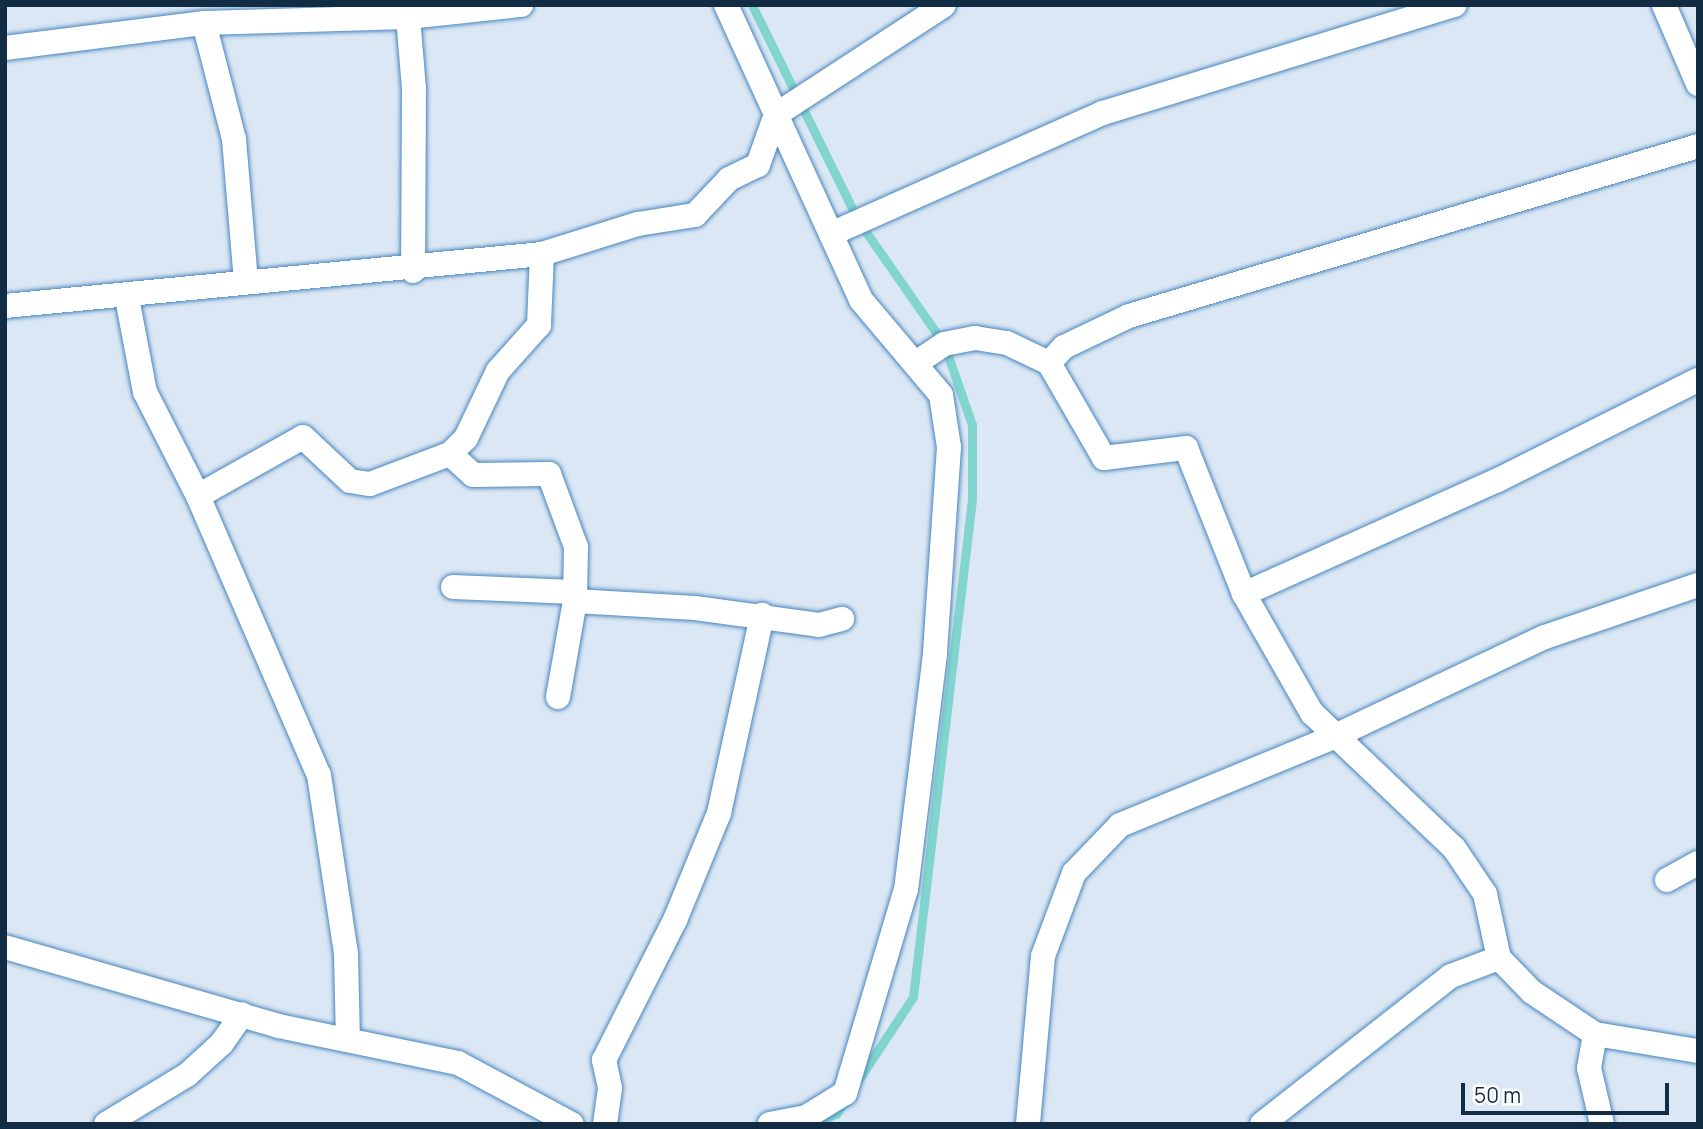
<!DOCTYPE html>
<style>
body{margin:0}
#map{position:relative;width:1703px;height:1129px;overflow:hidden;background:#dbe7f4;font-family:Manrope,sans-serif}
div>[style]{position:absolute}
.stream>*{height:9px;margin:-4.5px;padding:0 4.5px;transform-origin:4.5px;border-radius:4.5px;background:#81d5ce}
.roads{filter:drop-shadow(0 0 2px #4885bf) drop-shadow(0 0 2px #4885bf)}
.street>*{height:24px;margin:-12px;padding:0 12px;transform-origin:12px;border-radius:12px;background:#fff}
span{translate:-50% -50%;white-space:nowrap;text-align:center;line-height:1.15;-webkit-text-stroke:6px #fff;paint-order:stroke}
.frame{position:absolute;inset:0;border:7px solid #122c44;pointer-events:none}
.scale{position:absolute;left:1461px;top:1083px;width:208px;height:32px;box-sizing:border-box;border:4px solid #122c44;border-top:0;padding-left:9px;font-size:21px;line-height:24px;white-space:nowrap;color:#122c44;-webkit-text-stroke:5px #fff;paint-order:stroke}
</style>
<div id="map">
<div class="stream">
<div style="left:752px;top:5px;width:242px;rotate:63.8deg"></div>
<div style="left:859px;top:222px;width:149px;rotate:55.1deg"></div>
<div style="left:944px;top:344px;width:86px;rotate:70.9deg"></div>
<div style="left:972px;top:425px;width:74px;rotate:90deg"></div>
<div style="left:972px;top:499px;width:501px;rotate:96.76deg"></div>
<div style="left:913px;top:997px;width:98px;rotate:123.4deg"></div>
<div style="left:820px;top:1120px;width:17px;rotate:-21deg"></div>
<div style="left:836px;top:1114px;width:14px;rotate:-56deg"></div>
</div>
<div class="roads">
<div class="street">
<div style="left:726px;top:5px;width:324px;rotate:65.4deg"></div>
<div style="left:861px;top:300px;width:124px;rotate:49.9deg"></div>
<div style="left:941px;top:395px;width:53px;rotate:81.3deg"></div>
<div style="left:949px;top:447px;width:207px;rotate:93.9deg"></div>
<div style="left:935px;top:654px;width:237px;rotate:97deg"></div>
<div style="left:906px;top:889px;width:213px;rotate:106.6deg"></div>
<div style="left:845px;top:1093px;width:46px;rotate:148.4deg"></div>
<div style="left:806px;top:1117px;width:37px;rotate:169deg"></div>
<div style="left:1664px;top:5px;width:86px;rotate:66.7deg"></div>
<div style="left:408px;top:17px;width:71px;rotate:85.2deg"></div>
<div style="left:414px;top:88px;width:183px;rotate:90.3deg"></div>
<div style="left:204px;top:23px;width:120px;rotate:75.5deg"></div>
<div style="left:234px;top:139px;width:144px;rotate:85.2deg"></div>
<div style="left:5px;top:48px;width:201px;rotate:-7.2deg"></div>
<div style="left:204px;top:23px;width:204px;rotate:-1.7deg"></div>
<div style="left:408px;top:17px;width:114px;rotate:-6.1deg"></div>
<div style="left:777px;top:114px;width:199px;rotate:-33.1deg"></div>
<div style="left:831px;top:234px;width:298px;rotate:-24deg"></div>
<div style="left:1103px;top:113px;width:368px;rotate:-17.1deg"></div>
<div style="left:127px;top:298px;width:96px;rotate:79.2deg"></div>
<div style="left:145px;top:392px;width:117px;rotate:63deg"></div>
<div style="left:198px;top:496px;width:304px;rotate:66.6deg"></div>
<div style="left:319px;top:775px;width:181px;rotate:81.4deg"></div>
<div style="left:346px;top:954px;width:85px;rotate:88.7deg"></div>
<div style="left:5px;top:306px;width:540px;rotate:-5.53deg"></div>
<div style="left:542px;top:254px;width:101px;rotate:-17.4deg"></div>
<div style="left:638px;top:224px;width:58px;rotate:-9deg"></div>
<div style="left:695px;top:215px;width:50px;rotate:-46.6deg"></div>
<div style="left:729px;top:179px;width:32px;rotate:-26deg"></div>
<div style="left:758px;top:165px;width:51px;rotate:-70.5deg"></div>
<div style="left:919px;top:361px;width:30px;rotate:-34deg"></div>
<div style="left:944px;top:344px;width:32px;rotate:-11deg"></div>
<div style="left:975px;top:338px;width:32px;rotate:9deg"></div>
<div style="left:1007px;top:343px;width:47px;rotate:25.5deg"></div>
<div style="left:1049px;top:363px;width:110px;rotate:59.9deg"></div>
<div style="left:1104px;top:458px;width:83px;rotate:-7deg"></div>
<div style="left:1186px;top:448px;width:157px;rotate:68.3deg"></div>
<div style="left:1244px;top:594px;width:137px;rotate:60.3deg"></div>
<div style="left:1312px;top:713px;width:196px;rotate:43.6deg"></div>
<div style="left:1454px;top:848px;width:55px;rotate:56deg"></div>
<div style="left:1485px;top:894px;width:66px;rotate:77.7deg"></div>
<div style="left:1499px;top:958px;width:47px;rotate:45.9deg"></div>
<div style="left:1532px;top:992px;width:76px;rotate:33.7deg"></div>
<div style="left:1595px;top:1034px;width:104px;rotate:9.4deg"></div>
<div style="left:1049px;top:363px;width:22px;rotate:-47deg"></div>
<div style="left:1064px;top:347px;width:72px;rotate:-25.5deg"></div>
<div style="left:1129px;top:316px;width:594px;rotate:-16.63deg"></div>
<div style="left:450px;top:454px;width:31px;rotate:42deg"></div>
<div style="left:473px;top:475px;width:76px;rotate:-0.8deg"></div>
<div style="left:549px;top:474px;width:78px;rotate:69.7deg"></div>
<div style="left:576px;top:547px;width:54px;rotate:91.1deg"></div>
<div style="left:575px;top:601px;width:120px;rotate:3.3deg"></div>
<div style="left:695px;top:608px;width:125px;rotate:7.8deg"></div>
<div style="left:819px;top:625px;width:24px;rotate:-15deg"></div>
<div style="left:198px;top:496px;width:120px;rotate:-29.3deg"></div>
<div style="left:303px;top:437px;width:64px;rotate:43.1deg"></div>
<div style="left:350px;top:481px;width:20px;rotate:9deg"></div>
<div style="left:370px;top:484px;width:85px;rotate:-20.6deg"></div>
<div style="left:450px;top:454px;width:23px;rotate:-45deg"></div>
<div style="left:466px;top:438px;width:74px;rotate:-64.5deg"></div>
<div style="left:498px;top:371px;width:62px;rotate:-48.3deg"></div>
<div style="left:539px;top:325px;width:71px;rotate:-87.6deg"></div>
<div style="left:453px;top:587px;width:121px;rotate:2.4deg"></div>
<div style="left:1244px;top:594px;width:278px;rotate:-24.2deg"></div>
<div style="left:1498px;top:480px;width:224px;rotate:-26.6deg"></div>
<div style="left:558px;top:697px;width:97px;rotate:-80deg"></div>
<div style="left:1667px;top:880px;width:35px;rotate:-29deg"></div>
<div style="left:5px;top:947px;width:284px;rotate:16.1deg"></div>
<div style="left:278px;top:1026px;width:184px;rotate:11.6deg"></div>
<div style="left:458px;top:1063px;width:129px;rotate:28.2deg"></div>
<div style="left:1595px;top:1034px;width:35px;rotate:100deg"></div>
<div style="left:1589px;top:1068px;width:57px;rotate:76.9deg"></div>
<div style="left:106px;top:1124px;width:95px;rotate:-31.2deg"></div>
<div style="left:187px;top:1075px;width:47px;rotate:-42.4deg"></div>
<div style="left:222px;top:1043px;width:35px;rotate:-55deg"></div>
<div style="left:605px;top:1124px;width:36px;rotate:-82deg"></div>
<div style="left:610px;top:1088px;width:29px;rotate:-102deg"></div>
<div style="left:604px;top:1060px;width:157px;rotate:-63.1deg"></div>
<div style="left:675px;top:920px;width:116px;rotate:-67.6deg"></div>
<div style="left:719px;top:813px;width:203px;rotate:-77.7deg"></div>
<div style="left:1028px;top:1124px;width:169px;rotate:-84.9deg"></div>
<div style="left:1043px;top:956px;width:89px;rotate:-69.5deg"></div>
<div style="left:1074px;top:873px;width:66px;rotate:-46.2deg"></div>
<div style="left:1120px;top:825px;width:230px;rotate:-22.4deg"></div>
<div style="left:1333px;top:737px;width:234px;rotate:-25.3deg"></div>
<div style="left:1545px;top:637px;width:162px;rotate:-18.8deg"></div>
<div style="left:1262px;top:1124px;width:240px;rotate:-38.1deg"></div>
<div style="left:1451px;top:976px;width:51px;rotate:-20.6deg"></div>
</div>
</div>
<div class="frame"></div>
<div class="scale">50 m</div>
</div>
